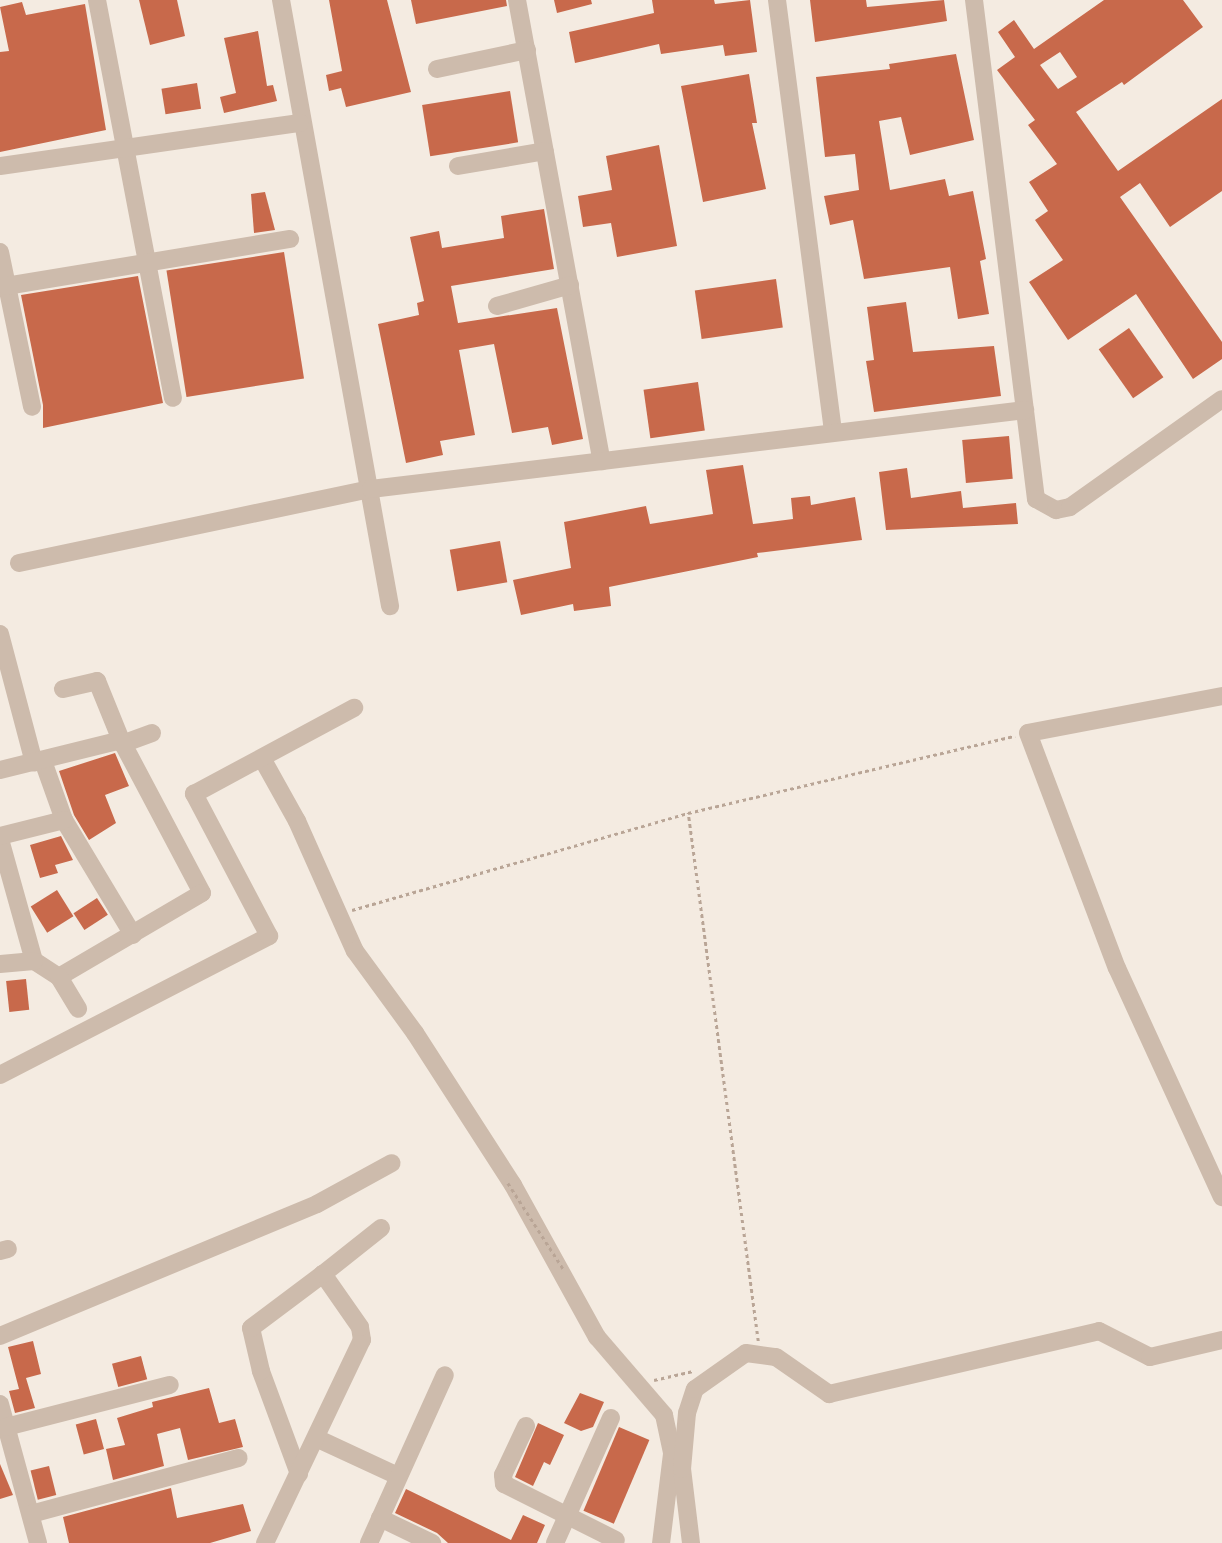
<!DOCTYPE html>
<style>
body{margin:0}
#map{position:relative;width:1222px;height:1543px;overflow:hidden;background:#f4ebe1;font-family:Figtree,sans-serif}
div>[style]{position:absolute}
.building>*{inset:0;background:#c8694b;transform-origin:0 0}
.path>*{height:2.5px;margin-top:-1.25px;transform-origin:0;background:repeating-linear-gradient(90deg,#b9a596 0 3.5px,transparent 0 7px)}
.minor>*{height:18px;margin:-9px;padding:0 9px;transform-origin:9px;border-radius:9px;background:#cdbbac}
.path-bridge>*{height:2.5px;margin-top:-1.25px;transform-origin:0;background:repeating-linear-gradient(90deg,#b9a596 0 3.5px,transparent 0 7px)}
.minor-bridge>*{height:18px;margin:-9px;padding:0 9px;transform-origin:9px;border-radius:9px;background:#cdbbac}
span{translate:-50% -50%;white-space:nowrap;text-align:center;line-height:1.15;-webkit-text-stroke:6px #fbf5ee;paint-order:stroke}
</style>
<div id="map">
<div class="building">
<div style="clip-path:polygon(139px 0,177px 0,185px 36px,150px 45px)"></div>
<div style="clip-path:polygon(329px 0,387px 0,411px 92px,346px 107px,341px 88px,329px 91px,326px 75px,342px 71px)"></div>
<div style="clip-path:polygon(411px 0,506px 0,507px 6px,416px 24px)"></div>
<div style="clip-path:polygon(554px 0,591px 0,592px 4px,557px 13px)"></div>
<div style="clip-path:polygon(652px 0,714px 0,715px 4px,750px 0,757px 52px,725px 56px,723px 45px,661px 54px,659px 44px,575px 63px,569px 32px,654px 13px)"></div>
<div style="clip-path:polygon(810px 0,866px 0,867px 7px,944px 0,947px 21px,815px 42px)"></div>
<div style="clip-path:polygon(evenodd,1104px 0,1183px 0,1203px 27px,1124px 85px,1122px 82px,1076px 112px,1118px 171px,1222px 99px,1222px 191px,1170px 227px,1140px 183px,1120px 197px,1222px 342px,1222px 359px,1193px 379px,1136px 294px,1068px 340px,1029px 282px,1063px 260px,1035px 220px,1048px 211px,1029px 182px,1057px 164px,1028px 125px,1035px 120px,997px 70px,1015px 57px,998px 32px,1014px 20px,1034px 49px,1104px 0,1060px 52px,1077px 77px,1058px 89px,1040px 65px,1060px 52px)"></div>
<div style="clip-path:polygon(22px 2px,26px 15px,85px 4px,106px 130px,0 152px,0 52px,9px 51px,0 7px)"></div>
<div style="clip-path:polygon(258px 31px,267px 86px,273px 85px,277px 101px,224px 113px,220px 97px,236px 93px,224px 38px)"></div>
<div style="clip-path:polygon(956px 54px,974px 140px,910px 155px,901px 117px,879px 121px,890px 190px,945px 179px,949px 196px,973px 191px,986px 259px,980px 261px,989px 314px,958px 319px,950px 267px,864px 279px,853px 220px,830px 225px,824px 196px,859px 190px,855px 154px,825px 157px,816px 77px,890px 69px,889px 64px)"></div>
<div style="clip-path:polygon(749px 74px,757px 123px,752px 123px,766px 189px,703px 202px,681px 86px)"></div>
<div style="left:197px;top:83px;width:26px;height:36px;rotate:81deg"></div>
<div style="left:510px;top:91px;width:52px;height:89px;rotate:81deg"></div>
<div style="clip-path:polygon(659px 145px,677px 246px,617px 257px,611px 223px,583px 227px,578px 196px,612px 190px,606px 156px)"></div>
<div style="clip-path:polygon(265px 192px,275px 230px,254px 233px,251px 194px)"></div>
<div style="clip-path:polygon(544px 209px,554px 269px,451px 286px,458px 323px,557px 308px,583px 439px,552px 445px,548px 427px,512px 433px,494px 344px,459px 350px,475px 435px,440px 441px,443px 455px,406px 463px,378px 324px,419px 315px,417px 303px,424px 301px,410px 237px,439px 231px,442px 248px,504px 238px,501px 216px)"></div>
<div style="left:284px;top:252px;width:128px;height:119px;rotate:81deg"></div>
<div style="clip-path:polygon(138px 276px,163px 403px,43px 428px,43px 405px,21px 295px)"></div>
<div style="left:776px;top:279px;width:49px;height:82px;rotate:82deg"></div>
<div style="clip-path:polygon(906px 302px,913px 352px,994px 346px,1001px 396px,874px 412px,866px 361px,874px 360px,867px 307px)"></div>
<div style="left:1129px;top:328px;width:60px;height:37px;rotate:55deg"></div>
<div style="left:698px;top:382px;width:49px;height:55px;rotate:82deg"></div>
<div style="left:1009px;top:436px;width:43px;height:47px;rotate:85deg"></div>
<div style="clip-path:polygon(743px 465px,753px 524px,793px 519px,791px 498px,810px 496px,811px 505px,855px 497px,862px 540px,757px 553px,758px 557px,609px 587px,611px 606px,574px 611px,573px 604px,521px 615px,513px 580px,571px 568px,564px 522px,646px 506px,650px 524px,713px 514px,706px 470px)"></div>
<div style="clip-path:polygon(907px 468px,911px 498px,961px 491px,963px 508px,1016px 503px,1018px 524px,886px 530px,879px 472px)"></div>
<div style="left:500px;top:541px;width:42px;height:51px;rotate:80deg"></div>
<div style="clip-path:polygon(115px 753px,129px 786px,105px 795px,116px 823px,89px 840px,74px 815px,59px 771px)"></div>
<div style="clip-path:polygon(61px 836px,73px 860px,55px 865px,58px 873px,40px 878px,30px 845px)"></div>
<div style="left:57px;top:890px;width:31px;height:31px;rotate:58deg"></div>
<div style="left:97px;top:898px;width:20px;height:28px;rotate:57deg"></div>
<div style="left:26px;top:979px;width:31px;height:20px;rotate:84deg"></div>
<div style="clip-path:polygon(33px 1341px,41px 1374px,26px 1378px,35px 1408px,15px 1413px,9px 1391px,19px 1389px,8px 1347px)"></div>
<div style="left:141px;top:1356px;width:24px;height:30px;rotate:75deg"></div>
<div style="clip-path:polygon(209px 1388px,219px 1423px,235px 1419px,243px 1447px,188px 1460px,180px 1428px,157px 1434px,164px 1466px,113px 1480px,106px 1449px,125px 1445px,117px 1418px,153px 1407px,152px 1402px)"></div>
<div style="clip-path:polygon(580px 1393px,604px 1402px,593px 1427px,581px 1431px,564px 1423px)"></div>
<div style="left:96px;top:1419px;width:31px;height:21px;rotate:75deg"></div>
<div style="clip-path:polygon(538px 1423px,564px 1435px,550px 1465px,544px 1462px,533px 1486px,515px 1477px)"></div>
<div style="left:619px;top:1427px;width:33px;height:91px;rotate:23deg"></div>
<div style="clip-path:polygon(0 1464px,13px 1495px,0 1499px)"></div>
<div style="left:49px;top:1466px;width:30px;height:19px;rotate:76deg"></div>
<div style="clip-path:polygon(171px 1488px,177px 1518px,243px 1504px,251px 1531px,210px 1543px,69px 1543px,63px 1517px)"></div>
<div style="clip-path:polygon(406px 1489px,511px 1540px,523px 1515px,545px 1525px,537px 1543px,448px 1543px,437px 1533px,395px 1513px)"></div>
</div>
<div class="path">
<div style="left:352px;top:910px;width:350px;rotate:-16.1deg"></div>
<div style="left:758px;top:1341px;width:533px;rotate:-97.55deg"></div>
<div style="left:688px;top:813px;width:336px;rotate:-13.3deg"></div>
<div style="left:654px;top:1380px;width:39px;rotate:-13deg"></div>
</div>
<div class="minor">
<div style="left:97px;top:0;width:405px;rotate:79.2deg"></div>
<div style="left:281px;top:0;width:616px;rotate:79.8deg"></div>
<div style="left:517px;top:0;width:469px;rotate:79.6deg"></div>
<div style="left:777px;top:0;width:435px;rotate:82.6deg"></div>
<div style="left:974px;top:0;width:503px;rotate:82.92deg"></div>
<div style="left:1036px;top:499px;width:23px;rotate:29deg"></div>
<div style="left:1056px;top:510px;width:14px;rotate:-12deg"></div>
<div style="left:1070px;top:507px;width:186px;rotate:-35.4deg"></div>
<div style="left:437px;top:69px;width:92px;rotate:-11.9deg"></div>
<div style="left:0;top:166px;width:303px;rotate:-8.2deg"></div>
<div style="left:458px;top:166px;width:88px;rotate:-9.8deg"></div>
<div style="left:0;top:252px;width:158px;rotate:78.3deg"></div>
<div style="left:6px;top:286px;width:288px;rotate:-9.4deg"></div>
<div style="left:497px;top:306px;width:76px;rotate:-16deg"></div>
<div style="left:19px;top:563px;width:360px;rotate:-11.9deg"></div>
<div style="left:371px;top:489px;width:659px;rotate:-6.89deg"></div>
<div style="left:0;top:634px;width:133px;rotate:75.2deg"></div>
<div style="left:63px;top:689px;width:35px;rotate:-13deg"></div>
<div style="left:97px;top:681px;width:64px;rotate:67.9deg"></div>
<div style="left:1222px;top:696px;width:197px;rotate:169.2deg"></div>
<div style="left:1028px;top:733px;width:251px;rotate:69.3deg"></div>
<div style="left:1117px;top:968px;width:252px;rotate:65.4deg"></div>
<div style="left:122px;top:744px;width:32px;rotate:-20deg"></div>
<div style="left:263px;top:760px;width:70px;rotate:60.9deg"></div>
<div style="left:297px;top:821px;width:142px;rotate:66deg"></div>
<div style="left:43px;top:761px;width:63px;rotate:70.4deg"></div>
<div style="left:64px;top:820px;width:134px;rotate:59deg"></div>
<div style="left:0;top:770px;width:125px;rotate:-13.9deg"></div>
<div style="left:121px;top:740px;width:173px;rotate:62.1deg"></div>
<div style="left:202px;top:893px;width:166px;rotate:149.6deg"></div>
<div style="left:59px;top:977px;width:30px;rotate:-147deg"></div>
<div style="left:34px;top:961px;width:127px;rotate:-105.6deg"></div>
<div style="left:0;top:836px;width:66px;rotate:-14deg"></div>
<div style="left:0;top:964px;width:34px;rotate:-5deg"></div>
<div style="left:59px;top:977px;width:37px;rotate:59deg"></div>
<div style="left:415px;top:1033px;width:181px;rotate:57.2deg"></div>
<div style="left:513px;top:1185px;width:174px;rotate:61.1deg"></div>
<div style="left:597px;top:1337px;width:103px;rotate:49.3deg"></div>
<div style="left:664px;top:1415px;width:40px;rotate:78deg"></div>
<div style="left:672px;top:1454px;width:90px;rotate:97deg"></div>
<div style="left:0;top:1075px;width:303px;rotate:-27.3deg"></div>
<div style="left:269px;top:936px;width:161px;rotate:-117.8deg"></div>
<div style="left:194px;top:794px;width:182px;rotate:-28.3deg"></div>
<div style="left:0;top:1251px;width:8px;rotate:-14deg"></div>
<div style="left:0;top:1336px;width:343px;rotate:-22.6deg"></div>
<div style="left:317px;top:1204px;width:85px;rotate:-28.7deg"></div>
<div style="left:0;top:1404px;width:144px;rotate:74.7deg"></div>
<div style="left:526px;top:1426px;width:54px;rotate:115.1deg"></div>
<div style="left:503px;top:1475px;width:9px;rotate:84deg"></div>
<div style="left:504px;top:1484px;width:125px;rotate:26.6deg"></div>
<div style="left:6px;top:1427px;width:169px;rotate:-14.4deg"></div>
<div style="left:316px;top:1438px;width:90px;rotate:24.9deg"></div>
<div style="left:299px;top:1474px;width:110px;rotate:-110.3deg"></div>
<div style="left:261px;top:1371px;width:44px;rotate:-103.1deg"></div>
<div style="left:251px;top:1328px;width:90px;rotate:-36.9deg"></div>
<div style="left:31px;top:1514px;width:215px;rotate:-15.1deg"></div>
<div style="left:380px;top:1518px;width:58px;rotate:25.7deg"></div>
<div style="left:265px;top:1543px;width:225px;rotate:-64.5deg"></div>
<div style="left:362px;top:1340px;width:13px;rotate:-99deg"></div>
<div style="left:360px;top:1327px;width:65px;rotate:-124.9deg"></div>
<div style="left:323px;top:1274px;width:74px;rotate:-38.4deg"></div>
<div style="left:369px;top:1543px;width:184px;rotate:-65.7deg"></div>
<div style="left:555px;top:1543px;width:137px;rotate:-65.9deg"></div>
<div style="left:691px;top:1543px;width:75px;rotate:-96.9deg"></div>
<div style="left:682px;top:1469px;width:56px;rotate:-84.9deg"></div>
<div style="left:687px;top:1413px;width:25px;rotate:-72deg"></div>
<div style="left:695px;top:1389px;width:62px;rotate:-35.2deg"></div>
<div style="left:746px;top:1353px;width:30px;rotate:8deg"></div>
<div style="left:776px;top:1357px;width:65px;rotate:34.9deg"></div>
<div style="left:829px;top:1394px;width:277px;rotate:-13.1deg"></div>
<div style="left:1099px;top:1331px;width:57px;rotate:27deg"></div>
<div style="left:1150px;top:1357px;width:74px;rotate:-13.3deg"></div>
</div>
<div class="path-bridge">
<div style="left:508px;top:1183px;width:103px;rotate:57.2deg"></div>
</div>
<div class="minor-bridge">
<div style="left:355px;top:951px;width:102px;rotate:53.8deg"></div>
</div>
</div>
